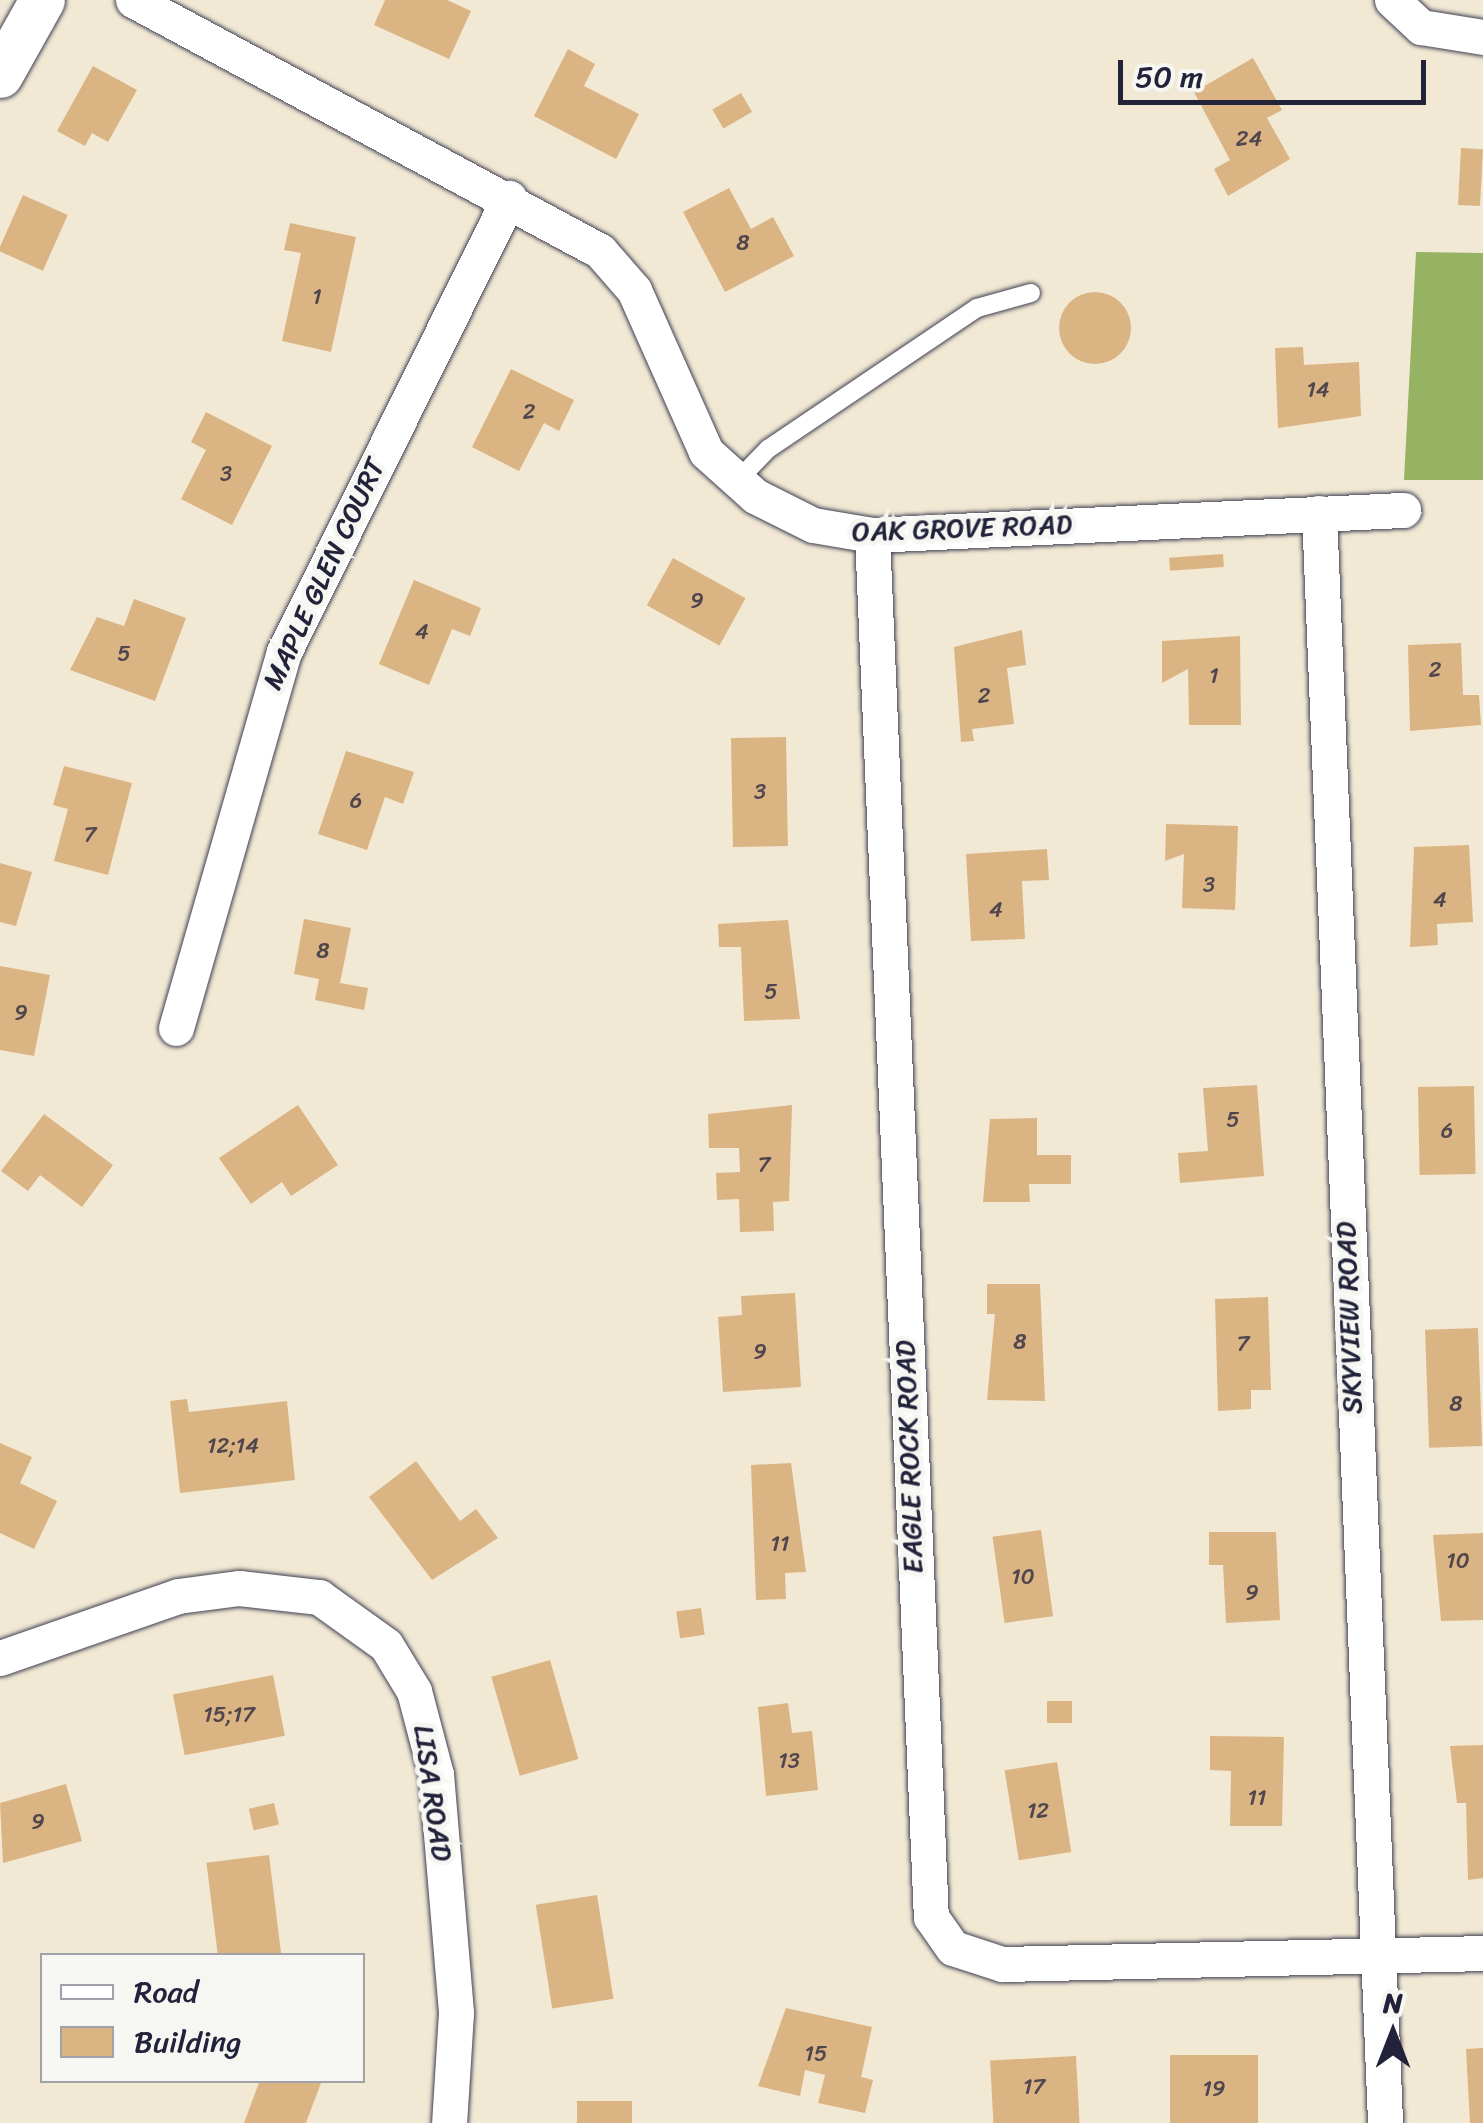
<!DOCTYPE html>
<style>
body{margin:0}
#map{position:relative;width:1483px;height:2123px;overflow:hidden;background:#f2e9d5;font-family:Sriracha,sans-serif}
div>[style]{position:absolute}
.forest>*{inset:0;background:#96b263}
.building>*{inset:0;background:#dbb483;transform-origin:0 0}
.round{border-radius:50%}
.roads{filter:drop-shadow(0 0 2px #414052) drop-shadow(0 0 2px #414052)}
.service>*{height:18px;margin:-9px;padding:0 9px;transform-origin:9px;border-radius:9px;background:#fff}
.minor>*{height:35px;margin:-17.5px;padding:0 17.5px;transform-origin:17.5px;border-radius:17.5px;background:#fff}
.tertiary>*{height:45px;margin:-22.5px;padding:0 22.5px;transform-origin:22.5px;border-radius:22.5px;background:#fff}
span{translate:-50% -50%;white-space:nowrap;text-align:center;line-height:1.15;-webkit-text-stroke:10px #f6f6f2;paint-order:stroke}
.number-label{font-size:22px;color:#50464d}
.number-label span{-webkit-text-stroke-width:0}
.street-label{font-size:28px;color:#22223b}
.legend{position:absolute;left:40px;top:1953px;width:325px;height:130px;box-sizing:border-box;background:#f6f6f2;border:2px solid #a1a1a9;margin:0;padding:12px 18px;list-style:none;font-size:30px;color:#22223b}
.legend li{display:flex;align-items:center;gap:20px;height:50px}
.legend b{width:50px;border:2px solid #a1a1a9}
.north{position:absolute;left:1343px;top:1983px;width:100px;height:100px;-webkit-text-stroke:8px #f6f6f2;paint-order:stroke;rotate:0deg;font-size:28px;font-weight:700;line-height:40px;text-align:center;color:#22223b}
.north::after{content:'';display:block;margin:auto;width:35px;height:45px;background:#22223b;clip-path:polygon(50% 0,100% 100%,50% 72%,0 100%)}
.scale{position:absolute;left:1118px;top:60px;width:308px;height:45px;box-sizing:border-box;border:5px solid #22223b;border-top:0;padding-left:12px;font-size:30px;line-height:35px;white-space:nowrap;color:#22223b;-webkit-text-stroke:8px #f6f6f2;paint-order:stroke}
</style>
<div id="map">
<div class="forest">
<div style="clip-path:polygon(1416px 252px,1483px 253px,1483px 480px,1404px 480px)"></div>
</div>
<div class="building">
<div style="clip-path:polygon(385px 0,447px 0,471px 11px,449px 59px,374px 25px)"></div>
<div style="clip-path:polygon(568px 49px,595px 64px,584px 86px,639px 114px,616px 159px,534px 116px)"></div>
<div style="clip-path:polygon(1253px 58px,1282px 110px,1267px 118px,1290px 159px,1228px 196px,1214px 169px,1230px 160px,1194px 92px)"></div>
<div style="clip-path:polygon(93px 66px,137px 90px,108px 142px,92px 133px,85px 146px,57px 131px)"></div>
<div style="left:741px;top:93px;width:22px;height:33px;rotate:60deg"></div>
<div style="left:1461px;top:148px;width:22px;height:57px;rotate:3deg"></div>
<div style="clip-path:polygon(729px 188px,751px 229px,773px 217px,794px 256px,725px 292px,683px 212px)"></div>
<div style="left:23px;top:195px;width:49px;height:61px;rotate:24deg"></div>
<div style="clip-path:polygon(290px 223px,356px 237px,331px 352px,282px 341px,301px 253px,284px 250px)"></div>
<div class="round" style="left:1059px;top:292px;width:72px;height:72px"></div>
<div style="clip-path:polygon(1303px 347px,1304px 365px,1359px 362px,1361px 416px,1278px 428px,1275px 348px)"></div>
<div style="clip-path:polygon(511px 369px,574px 400px,559px 431px,544px 423px,519px 471px,472px 447px)"></div>
<div style="clip-path:polygon(206px 412px,272px 446px,232px 525px,181px 499px,206px 450px,191px 442px)"></div>
<div style="left:1223px;top:554px;width:13px;height:54px;rotate:86deg"></div>
<div style="left:673px;top:558px;width:83px;height:54px;rotate:29deg"></div>
<div style="clip-path:polygon(414px 580px,481px 608px,470px 636px,452px 629px,429px 685px,379px 664px)"></div>
<div style="clip-path:polygon(134px 599px,186px 618px,155px 701px,70px 670px,97px 617px,124px 626px)"></div>
<div style="clip-path:polygon(1022px 630px,1026px 665px,1007px 668px,1014px 724px,972px 729px,974px 741px,961px 742px,954px 647px)"></div>
<div style="clip-path:polygon(1240px 636px,1241px 725px,1189px 725px,1188px 669px,1162px 683px,1162px 641px)"></div>
<div style="clip-path:polygon(1461px 643px,1463px 695px,1479px 695px,1481px 725px,1410px 731px,1408px 645px)"></div>
<div style="left:786px;top:737px;width:109px;height:55px;rotate:89deg"></div>
<div style="clip-path:polygon(346px 751px,414px 772px,403px 804px,385px 797px,367px 850px,318px 834px)"></div>
<div style="clip-path:polygon(64px 766px,132px 783px,108px 875px,54px 861px,68px 809px,53px 805px)"></div>
<div style="clip-path:polygon(1166px 824px,1238px 826px,1235px 910px,1182px 908px,1184px 854px,1165px 861px)"></div>
<div style="clip-path:polygon(1469px 845px,1473px 922px,1437px 924px,1438px 945px,1410px 947px,1414px 847px)"></div>
<div style="clip-path:polygon(1047px 849px,1049px 880px,1022px 881px,1025px 939px,971px 941px,966px 854px)"></div>
<div style="clip-path:polygon(0 863px,32px 872px,16px 926px,0 922px)"></div>
<div style="clip-path:polygon(304px 919px,351px 928px,340px 983px,368px 988px,364px 1010px,315px 1000px,319px 979px,294px 974px)"></div>
<div style="clip-path:polygon(788px 920px,800px 1019px,744px 1021px,741px 947px,719px 947px,718px 924px)"></div>
<div style="clip-path:polygon(0 966px,50px 975px,34px 1056px,0 1050px)"></div>
<div style="clip-path:polygon(1257px 1085px,1264px 1176px,1180px 1183px,1178px 1153px,1208px 1151px,1203px 1088px)"></div>
<div style="left:1474px;top:1086px;width:88px;height:56px;rotate:89deg"></div>
<div style="clip-path:polygon(298px 1105px,338px 1165px,291px 1196px,282px 1182px,251px 1204px,219px 1158px)"></div>
<div style="clip-path:polygon(792px 1105px,789px 1201px,773px 1202px,774px 1231px,740px 1232px,739px 1199px,717px 1200px,716px 1173px,740px 1172px,739px 1148px,709px 1148px,708px 1114px)"></div>
<div style="clip-path:polygon(44px 1114px,113px 1165px,82px 1207px,40px 1175px,28px 1191px,1px 1171px)"></div>
<div style="clip-path:polygon(1037px 1118px,1037px 1155px,1071px 1155px,1071px 1184px,1029px 1184px,1030px 1202px,983px 1202px,990px 1119px)"></div>
<div style="clip-path:polygon(987px 1284px,1040px 1284px,1045px 1401px,987px 1400px,995px 1314px,987px 1314px)"></div>
<div style="clip-path:polygon(795px 1293px,801px 1387px,723px 1392px,718px 1317px,742px 1315px,741px 1296px)"></div>
<div style="clip-path:polygon(1268px 1297px,1271px 1390px,1251px 1390px,1251px 1409px,1218px 1411px,1215px 1299px)"></div>
<div style="left:1478px;top:1328px;width:118px;height:53px;rotate:88deg"></div>
<div style="clip-path:polygon(187px 1399px,189px 1412px,287px 1401px,295px 1480px,180px 1493px,170px 1401px)"></div>
<div style="clip-path:polygon(0 1443px,32px 1457px,20px 1483px,57px 1501px,34px 1549px,0 1533px)"></div>
<div style="clip-path:polygon(416px 1461px,460px 1521px,476px 1509px,498px 1538px,432px 1580px,369px 1497px)"></div>
<div style="clip-path:polygon(791px 1463px,806px 1572px,785px 1573px,786px 1599px,756px 1600px,751px 1465px)"></div>
<div style="left:1041px;top:1530px;width:87px;height:49px;rotate:82deg"></div>
<div style="clip-path:polygon(1209px 1532px,1276px 1532px,1280px 1620px,1226px 1623px,1223px 1565px,1209px 1565px)"></div>
<div style="clip-path:polygon(1483px 1533px,1483px 1620px,1441px 1621px,1433px 1535px)"></div>
<div style="left:701px;top:1608px;width:27px;height:25px;rotate:82deg"></div>
<div style="left:550px;top:1660px;width:103px;height:61px;rotate:74deg"></div>
<div style="left:273px;top:1675px;width:62px;height:102px;rotate:79deg"></div>
<div style="left:1047px;top:1701px;width:25px;height:22px"></div>
<div style="clip-path:polygon(788px 1703px,792px 1733px,812px 1731px,818px 1790px,766px 1796px,758px 1707px)"></div>
<div style="clip-path:polygon(1210px 1736px,1284px 1737px,1282px 1826px,1230px 1826px,1231px 1771px,1210px 1770px)"></div>
<div style="clip-path:polygon(1483px 1745px,1483px 1878px,1468px 1880px,1466px 1803px,1457px 1803px,1450px 1746px)"></div>
<div style="left:1057px;top:1762px;width:91px;height:53px;rotate:81deg"></div>
<div style="clip-path:polygon(66px 1784px,82px 1841px,3px 1863px,0 1803px)"></div>
<div style="left:274px;top:1803px;width:22px;height:26px;rotate:77deg"></div>
<div style="left:269px;top:1855px;width:102px;height:63px;rotate:83deg"></div>
<div style="left:597px;top:1895px;width:105px;height:62px;rotate:81deg"></div>
<div style="clip-path:polygon(786px 2008px,872px 2027px,861px 2077px,873px 2080px,865px 2113px,818px 2103px,825px 2075px,805px 2070px,800px 2096px,758px 2086px)"></div>
<div style="clip-path:polygon(1483px 2048px,1483px 2123px,1470px 2123px,1466px 2049px)"></div>
<div style="left:1170px;top:2055px;width:88px;height:68px"></div>
<div style="left:1076px;top:2056px;width:67px;height:86px;rotate:87deg"></div>
<div style="clip-path:polygon(260px 2080px,322px 2080px,306px 2123px,244px 2123px)"></div>
<div style="left:577px;top:2101px;width:55px;height:22px"></div>
</div>
<div class="roads">
<div class="service">
<div style="left:736px;top:482px;width:46px;rotate:-45.9deg"></div>
<div style="left:768px;top:449px;width:252px;rotate:-34deg"></div>
<div style="left:977px;top:308px;width:56px;rotate:-15.5deg"></div>
</div>
<div class="minor">
<div style="left:133px;top:0;width:530px;rotate:28.26deg"></div>
<div style="left:600px;top:251px;width:52px;rotate:48.9deg"></div>
<div style="left:634px;top:290px;width:177px;rotate:66deg"></div>
<div style="left:706px;top:452px;width:66px;rotate:41.9deg"></div>
<div style="left:755px;top:496px;width:65px;rotate:26.6deg"></div>
<div style="left:813px;top:525px;width:60px;rotate:9.6deg"></div>
<div style="left:872px;top:535px;width:532px;rotate:-2.7deg"></div>
<div style="left:1392px;top:0;width:40px;rotate:43deg"></div>
<div style="left:1421px;top:27px;width:63px;rotate:9.2deg"></div>
<div style="left:1319px;top:513px;width:1611px;rotate:87.65deg"></div>
<div style="left:872px;top:535px;width:1383px;rotate:87.56deg"></div>
<div style="left:931px;top:1917px;width:38px;rotate:55deg"></div>
<div style="left:953px;top:1948px;width:52px;rotate:18.1deg"></div>
<div style="left:1002px;top:1964px;width:481px;rotate:-1.3deg"></div>
<div style="left:176px;top:1028px;width:391px;rotate:-74deg"></div>
<div style="left:284px;top:652px;width:507px;rotate:-63.64deg"></div>
<div style="left:0;top:1658px;width:188px;rotate:-19.2deg"></div>
<div style="left:178px;top:1596px;width:62px;rotate:-7.5deg"></div>
<div style="left:239px;top:1588px;width:81px;rotate:6.4deg"></div>
<div style="left:319px;top:1597px;width:82px;rotate:35.6deg"></div>
<div style="left:386px;top:1645px;width:54px;rotate:58.7deg"></div>
<div style="left:414px;top:1691px;width:86px;rotate:75.2deg"></div>
<div style="left:436px;top:1774px;width:240px;rotate:85.2deg"></div>
<div style="left:456px;top:2013px;width:110px;rotate:93.6deg"></div>
</div>
<div class="tertiary">
<div style="left:0;top:75px;width:86px;rotate:-60.8deg"></div>
</div>
</div>
<div class="number-label">
<span style="left:1249px;top:139px">24</span>
<span style="left:743px;top:243px">8</span>
<span style="left:317px;top:297px">1</span>
<span style="left:1318px;top:390px">14</span>
<span style="left:529px;top:412px">2</span>
<span style="left:226px;top:474px">3</span>
<span style="left:697px;top:601px">9</span>
<span style="left:422px;top:632px">4</span>
<span style="left:124px;top:654px">5</span>
<span style="left:1435px;top:670px">2</span>
<span style="left:1214px;top:676px">1</span>
<span style="left:984px;top:696px">2</span>
<span style="left:760px;top:792px">3</span>
<span style="left:356px;top:801px">6</span>
<span style="left:90px;top:835px">7</span>
<span style="left:1209px;top:885px">3</span>
<span style="left:1440px;top:900px">4</span>
<span style="left:996px;top:910px">4</span>
<span style="left:323px;top:951px">8</span>
<span style="left:771px;top:992px">5</span>
<span style="left:21px;top:1013px">9</span>
<span style="left:1233px;top:1120px">5</span>
<span style="left:1447px;top:1131px">6</span>
<span style="left:764px;top:1165px">7</span>
<span style="left:1020px;top:1342px">8</span>
<span style="left:1243px;top:1344px">7</span>
<span style="left:760px;top:1352px">9</span>
<span style="left:1456px;top:1404px">8</span>
<span style="left:233px;top:1446px">12;14</span>
<span style="left:780px;top:1544px">11</span>
<span style="left:1458px;top:1561px">10</span>
<span style="left:1023px;top:1577px">10</span>
<span style="left:1252px;top:1593px">9</span>
<span style="left:229px;top:1715px">15;17</span>
<span style="left:789px;top:1761px">13</span>
<span style="left:1257px;top:1798px">11</span>
<span style="left:1038px;top:1811px">12</span>
<span style="left:38px;top:1822px">9</span>
<span style="left:816px;top:2054px">15</span>
<span style="left:1034px;top:2087px">17</span>
<span style="left:1214px;top:2089px">19</span>
</div>
<div class="street-label">
<span style="left:962px;top:528px;rotate:-2deg">OAK GROVE ROAD</span>
<span style="left:324px;top:574px;rotate:-65deg">MAPLE GLEN COURT</span>
<span style="left:1349px;top:1318px;rotate:-92deg">SKYVIEW ROAD</span>
<span style="left:909px;top:1457px;rotate:-92deg">EAGLE ROCK ROAD</span>
<span style="left:433px;top:1793px;rotate:82deg">LISA ROAD</span>
</div>
<ul class="legend">
<li><b style="height:12px;background:#fff"></b>Road</li>
<li><b style="height:28px;background:#dbb483"></b>Building</li>
</ul>
<div class="north">N</div>
<div class="scale">50 m</div>
</div>
